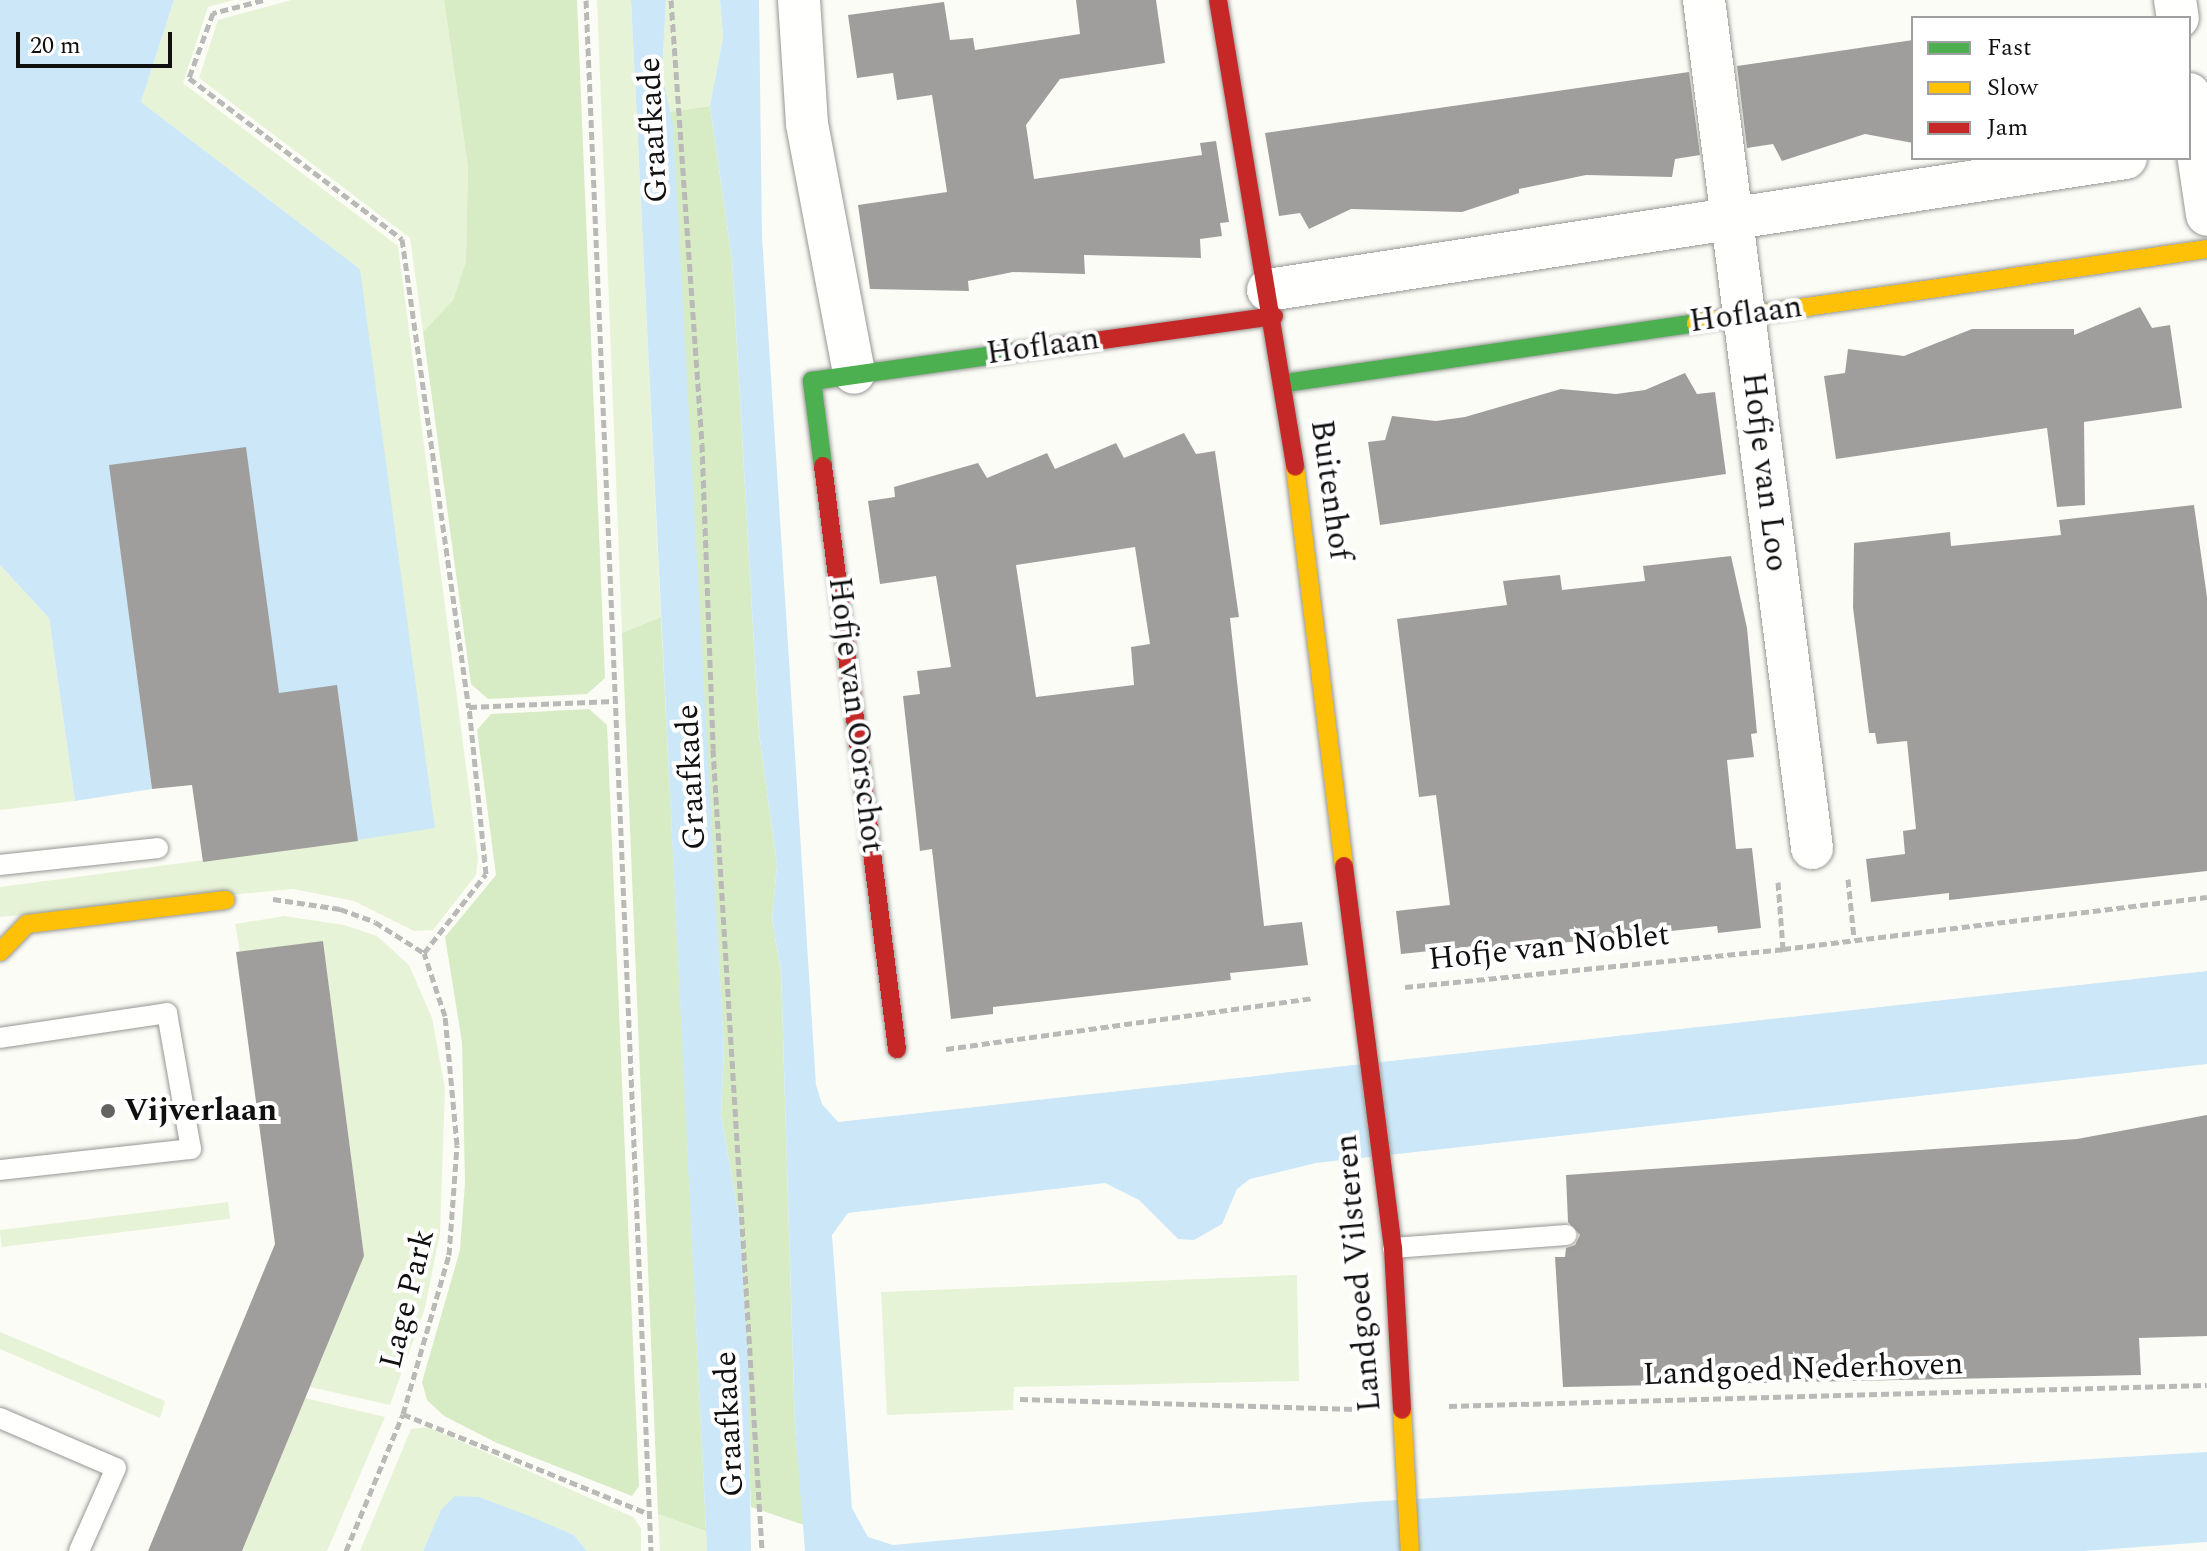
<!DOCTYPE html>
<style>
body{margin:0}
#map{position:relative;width:2207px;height:1551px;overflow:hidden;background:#fcfcf7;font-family:Spectral,serif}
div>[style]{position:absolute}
.green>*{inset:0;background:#e7f3d6;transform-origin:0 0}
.forest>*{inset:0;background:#d7ebc4}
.water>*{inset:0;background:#cce8f8}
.building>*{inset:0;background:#a09e9c}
.path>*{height:5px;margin-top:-2.5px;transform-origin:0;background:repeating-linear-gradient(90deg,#b9b9b8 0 8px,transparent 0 12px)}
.roads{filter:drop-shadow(0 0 2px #969694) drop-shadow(0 0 2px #969694)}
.lane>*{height:20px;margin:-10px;padding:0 10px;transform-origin:10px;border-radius:10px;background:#fffffe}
.street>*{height:42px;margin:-21px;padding:0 21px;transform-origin:21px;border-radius:21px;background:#fffffe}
.fast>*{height:18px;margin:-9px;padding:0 9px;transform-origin:9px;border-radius:9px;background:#4caf50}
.slow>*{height:18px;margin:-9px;padding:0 9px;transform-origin:9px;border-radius:9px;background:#ffc107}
.jam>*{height:18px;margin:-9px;padding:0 9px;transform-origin:9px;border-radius:9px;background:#c62828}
.dots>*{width:22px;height:22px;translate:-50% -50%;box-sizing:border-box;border:4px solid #fff;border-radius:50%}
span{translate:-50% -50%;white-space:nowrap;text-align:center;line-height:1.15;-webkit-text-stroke:8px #fff;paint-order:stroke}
.street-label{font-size:32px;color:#101010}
.poi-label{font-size:32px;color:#101010;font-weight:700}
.left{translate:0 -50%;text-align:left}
.legend{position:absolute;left:1911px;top:16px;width:280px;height:144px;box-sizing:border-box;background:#fff;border:2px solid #9f9f9f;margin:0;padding:10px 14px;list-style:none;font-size:24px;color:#101010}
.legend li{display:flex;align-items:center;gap:16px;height:40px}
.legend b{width:40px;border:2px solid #9f9f9f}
.scale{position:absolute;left:16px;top:32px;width:156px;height:36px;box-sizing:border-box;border:4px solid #101010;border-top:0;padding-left:10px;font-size:24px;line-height:28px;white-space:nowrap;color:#101010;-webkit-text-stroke:6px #fff;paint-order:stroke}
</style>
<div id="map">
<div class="green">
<div style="clip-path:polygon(174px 0,234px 0,208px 7px,183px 83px,398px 246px,478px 858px,476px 875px,433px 930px,414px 931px,354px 901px,293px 889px,0 917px,0 887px,357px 840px,360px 269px,141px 102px)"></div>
<div style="clip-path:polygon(291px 0,444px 0,468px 167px,466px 261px,453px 300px,423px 332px,410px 238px,199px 78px,218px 20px)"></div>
<div style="clip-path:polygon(597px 0,631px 0,661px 617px,622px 633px)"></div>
<div style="clip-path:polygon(666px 0,720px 0,723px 37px,710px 106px,669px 112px,662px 75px)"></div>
<div style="clip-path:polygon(0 565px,49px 618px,75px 801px,0 810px)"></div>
<div style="clip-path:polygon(284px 916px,344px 925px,377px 936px,409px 965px,432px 1018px,445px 1088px,440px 1233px,425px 1308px,390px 1405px,310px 1387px,364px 1256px,323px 941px,240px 952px,235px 924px)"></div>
<div style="left:228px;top:1202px;width:17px;height:230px;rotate:83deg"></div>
<div style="clip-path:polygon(1297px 1275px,1299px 1381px,1014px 1387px,1013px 1410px,887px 1415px,881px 1292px)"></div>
<div style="clip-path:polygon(0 1332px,165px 1401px,160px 1418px,0 1349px)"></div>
<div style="clip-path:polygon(305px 1398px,385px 1417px,327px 1551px,242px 1551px)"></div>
<div style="clip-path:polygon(428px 1427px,633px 1517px,641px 1528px,641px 1551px,587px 1551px,574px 1535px,479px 1497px,441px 1511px,423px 1551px,360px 1551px,411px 1429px)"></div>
<div style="clip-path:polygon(658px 1514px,706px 1531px,707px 1551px,660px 1551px)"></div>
</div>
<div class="forest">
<div style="clip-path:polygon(444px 0,577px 0,605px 678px,587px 694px,488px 699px,471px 684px,423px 332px,453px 300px,466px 261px,468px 167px)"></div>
<div style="clip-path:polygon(710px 106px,732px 259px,759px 733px,777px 865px,772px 919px,781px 971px,795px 1427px,804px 1525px,751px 1507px,740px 1223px,721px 1115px,724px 1048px,669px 112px)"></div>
<div style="clip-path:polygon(661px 617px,684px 1069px,706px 1531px,658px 1514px,622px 633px)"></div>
<div style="clip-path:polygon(589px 709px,607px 725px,639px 1486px,632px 1496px,497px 1443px,444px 1416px,427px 1400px,422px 1382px,460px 1250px,465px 1183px,462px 1042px,445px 937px,496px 875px,477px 730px,491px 714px)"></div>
</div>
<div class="water">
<div style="clip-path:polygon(0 0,174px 0,141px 102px,360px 269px,435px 828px,357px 840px,279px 693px,110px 466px,152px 789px,75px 801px,49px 618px,0 565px)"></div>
<div style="clip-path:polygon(631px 0,666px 0,662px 75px,673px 124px,724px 1048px,721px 1115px,740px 1223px,748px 1351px,751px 1551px,707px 1551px)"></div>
<div style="clip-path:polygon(720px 0,759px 0,762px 236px,816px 1085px,822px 1104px,838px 1122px,2207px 971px,2207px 1064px,1316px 1163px,1250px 1179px,1237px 1189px,1222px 1224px,1194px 1240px,1178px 1239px,1139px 1200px,1105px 1183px,848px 1213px,832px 1235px,852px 1508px,868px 1537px,893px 1545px,1364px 1502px,2207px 1452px,2207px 1542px,2084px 1551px,805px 1551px,795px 1427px,781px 971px,772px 919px,777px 865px,759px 733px,732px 259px,710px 106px,723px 37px)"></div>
<div style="clip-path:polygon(455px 1496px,479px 1497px,527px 1515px,574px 1535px,587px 1551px,423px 1551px,441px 1510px)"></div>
</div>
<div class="building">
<div style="clip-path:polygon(1076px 0,1156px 0,1165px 63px,1060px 79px,1026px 125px,1034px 179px,1202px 155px,1200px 143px,1216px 141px,1229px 222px,1220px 223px,1222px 236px,1200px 239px,1201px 258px,1084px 255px,1085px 274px,1013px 272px,968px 281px,969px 291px,870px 289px,858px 205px,947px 192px,932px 95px,897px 100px,893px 73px,857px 78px,848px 15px,944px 2px,950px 40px,973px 38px,975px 50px,1080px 34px)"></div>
<div style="clip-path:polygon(1913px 40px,1913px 143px,1865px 134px,1782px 161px,1773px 144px,1747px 148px,1737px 66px)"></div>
<div style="clip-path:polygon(1689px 72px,1700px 155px,1675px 159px,1672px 177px,1586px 175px,1519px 189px,1519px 193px,1462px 212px,1351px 209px,1309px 229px,1300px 213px,1279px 216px,1265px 133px)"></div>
<div style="clip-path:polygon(2140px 307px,2152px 328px,2170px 325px,2182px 408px,2084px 422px,2085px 505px,2057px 507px,2047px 428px,1836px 459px,1824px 376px,1845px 373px,1848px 349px,1904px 356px,1972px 329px,2074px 329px,2074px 335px)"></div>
<div style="clip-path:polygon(1685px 373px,1697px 394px,1715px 392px,1726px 474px,1380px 525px,1368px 442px,1385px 440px,1392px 416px,1436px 421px,1465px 417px,1561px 389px,1616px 394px,1645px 390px)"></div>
<div style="clip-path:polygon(evenodd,1184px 433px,1196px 454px,1215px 451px,1239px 617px,1230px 618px,1264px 926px,1302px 922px,1308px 965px,1230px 973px,1231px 980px,993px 1007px,993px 1014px,951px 1019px,932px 849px,920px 851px,903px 696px,920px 694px,917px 671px,951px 667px,936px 576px,880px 584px,868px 501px,895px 497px,894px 487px,978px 463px,987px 478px,1047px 453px,1055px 469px,1116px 443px,1124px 458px,1184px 433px,1135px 547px,1150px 644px,1131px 647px,1134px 685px,1036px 697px,1016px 565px,1135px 547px)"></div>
<div style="clip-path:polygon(246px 447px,279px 693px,337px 685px,358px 841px,203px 862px,192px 785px,152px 789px,109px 465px)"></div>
<div style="clip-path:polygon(2194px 505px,2207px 597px,2207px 871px,1949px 900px,1949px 893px,1871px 902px,1866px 859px,1905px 854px,1903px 831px,1916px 829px,1907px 741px,1877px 744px,1875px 733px,1869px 733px,1853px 608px,1854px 543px,1950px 532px,1951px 546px,2061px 535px,2059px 520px)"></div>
<div style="clip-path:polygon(1731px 556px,1747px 628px,1757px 733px,1751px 734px,1754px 757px,1727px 760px,1736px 849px,1752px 848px,1761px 928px,1718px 933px,1717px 926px,1479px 952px,1478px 946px,1401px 954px,1396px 911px,1450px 905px,1436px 795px,1419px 797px,1397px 619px,1507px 605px,1503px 581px,1560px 575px,1562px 590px,1645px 581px,1643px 566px)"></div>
<div style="clip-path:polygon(323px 941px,364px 1256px,242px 1551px,148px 1551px,275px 1244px,236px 952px)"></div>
<div style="clip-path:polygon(2207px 1115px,2207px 1336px,2139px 1338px,2141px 1375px,1563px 1387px,1555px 1257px,1565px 1257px,1566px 1248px,1575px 1245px,1580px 1235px,1568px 1222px,1566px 1175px,2077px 1139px)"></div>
</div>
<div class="path">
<div style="left:263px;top:0;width:52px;rotate:165.4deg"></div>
<div style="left:213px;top:13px;width:69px;rotate:110.3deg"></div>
<div style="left:189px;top:78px;width:267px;rotate:37.1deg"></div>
<div style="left:402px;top:239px;width:473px;rotate:81.9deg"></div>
<div style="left:586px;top:0;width:1552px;rotate:87.6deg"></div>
<div style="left:671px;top:0;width:445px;rotate:86deg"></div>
<div style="left:702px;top:444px;width:305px;rotate:87.9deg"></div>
<div style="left:713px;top:749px;width:803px;rotate:86.5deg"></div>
<div style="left:1848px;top:879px;width:59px;rotate:84.2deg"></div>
<div style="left:1778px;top:882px;width:67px;rotate:85.7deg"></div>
<div style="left:273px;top:899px;width:68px;rotate:8.5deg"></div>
<div style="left:340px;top:909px;width:37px;rotate:20deg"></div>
<div style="left:375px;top:922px;width:58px;rotate:32.3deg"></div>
<div style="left:424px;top:953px;width:100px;rotate:-51.9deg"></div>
<div style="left:486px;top:874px;width:168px;rotate:-95.8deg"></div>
<div style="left:469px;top:707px;width:145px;rotate:-2.4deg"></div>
<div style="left:1405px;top:987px;width:380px;rotate:-5.7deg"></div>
<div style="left:1783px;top:949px;width:427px;rotate:-7deg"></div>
<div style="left:946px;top:1049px;width:370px;rotate:-7.9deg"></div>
<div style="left:1020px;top:1399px;width:335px;rotate:1.7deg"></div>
<div style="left:1449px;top:1406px;width:758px;rotate:-1.59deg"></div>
<div style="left:403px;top:1414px;width:266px;rotate:22.1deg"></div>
<div style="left:346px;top:1551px;width:148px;rotate:-67.4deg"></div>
<div style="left:403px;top:1414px;width:166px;rotate:-73.9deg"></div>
<div style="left:449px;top:1255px;width:110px;rotate:-85.8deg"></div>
<div style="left:457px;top:1145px;width:130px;rotate:-95.3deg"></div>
<div style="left:445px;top:1016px;width:66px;rotate:-108.4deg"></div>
</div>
<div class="roads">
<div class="lane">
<div style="left:0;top:865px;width:159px;rotate:-6.1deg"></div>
<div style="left:0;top:1038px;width:169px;rotate:-8.5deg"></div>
<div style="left:167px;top:1013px;width:138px;rotate:80deg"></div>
<div style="left:191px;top:1149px;width:192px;rotate:173.7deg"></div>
<div style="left:1393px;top:1248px;width:174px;rotate:-4.3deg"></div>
<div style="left:0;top:1418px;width:126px;rotate:23.3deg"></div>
<div style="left:116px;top:1468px;width:91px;rotate:114deg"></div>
</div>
<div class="street">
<div style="left:799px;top:0;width:124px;rotate:86.3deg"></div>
<div style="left:807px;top:124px;width:253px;rotate:79.3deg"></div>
<div style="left:1704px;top:0;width:855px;rotate:82.74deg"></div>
<div style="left:2175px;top:0;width:18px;rotate:81deg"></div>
<div style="left:2189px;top:94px;width:122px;rotate:81.5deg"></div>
<div style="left:1268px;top:290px;width:868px;rotate:-8.75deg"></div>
</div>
<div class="fast">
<div style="left:1285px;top:383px;width:415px;rotate:-8.3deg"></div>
<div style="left:823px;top:466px;width:86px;rotate:-97.4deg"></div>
<div style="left:812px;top:381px;width:257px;rotate:-8.1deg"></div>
</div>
<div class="slow">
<div style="left:1696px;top:323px;width:516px;rotate:-8.24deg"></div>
<div style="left:1295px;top:467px;width:402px;rotate:83deg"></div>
<div style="left:0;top:952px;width:39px;rotate:-46deg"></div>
<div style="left:27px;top:924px;width:200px;rotate:-6.9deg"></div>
<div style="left:1402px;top:1410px;width:141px;rotate:86.8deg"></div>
</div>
<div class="jam">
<div style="left:1218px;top:0;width:473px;rotate:80.6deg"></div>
<div style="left:1066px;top:345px;width:210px;rotate:-7.9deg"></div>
<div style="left:823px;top:466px;width:588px;rotate:82.77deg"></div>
<div style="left:1344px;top:866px;width:385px;rotate:82.7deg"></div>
<div style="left:1393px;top:1248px;width:162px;rotate:86.8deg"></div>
</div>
</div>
<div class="dots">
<div style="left:108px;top:1111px;background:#636361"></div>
</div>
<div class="street-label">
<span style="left:654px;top:130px;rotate:-93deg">Graafkade</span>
<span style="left:1746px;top:315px;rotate:-8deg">Hoflaan</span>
<span style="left:1043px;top:347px;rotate:-8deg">Hoflaan</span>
<span style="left:1764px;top:472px;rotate:83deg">Hofje van Loo</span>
<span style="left:1330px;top:490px;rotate:82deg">Buitenhof</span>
<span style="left:855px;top:715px;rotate:83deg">Hofje van Oorschot</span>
<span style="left:692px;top:777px;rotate:-93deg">Graafkade</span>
<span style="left:1549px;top:948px;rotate:-6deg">Hofje van Noblet</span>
<span style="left:1359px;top:1273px;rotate:-95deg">Landgoed Vilsteren</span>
<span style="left:408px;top:1299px;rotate:-76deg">Lage Park</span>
<span style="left:1803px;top:1370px;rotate:-2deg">Landgoed Nederhoven</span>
<span style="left:730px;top:1424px;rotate:-93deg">Graafkade</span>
</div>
<div class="poi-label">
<span class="left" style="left:124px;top:1111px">Vijverlaan</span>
</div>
<ul class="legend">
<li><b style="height:10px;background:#4caf50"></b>Fast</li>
<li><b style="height:10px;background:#ffc107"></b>Slow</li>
<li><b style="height:10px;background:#c62828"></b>Jam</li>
</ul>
<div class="scale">20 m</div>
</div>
